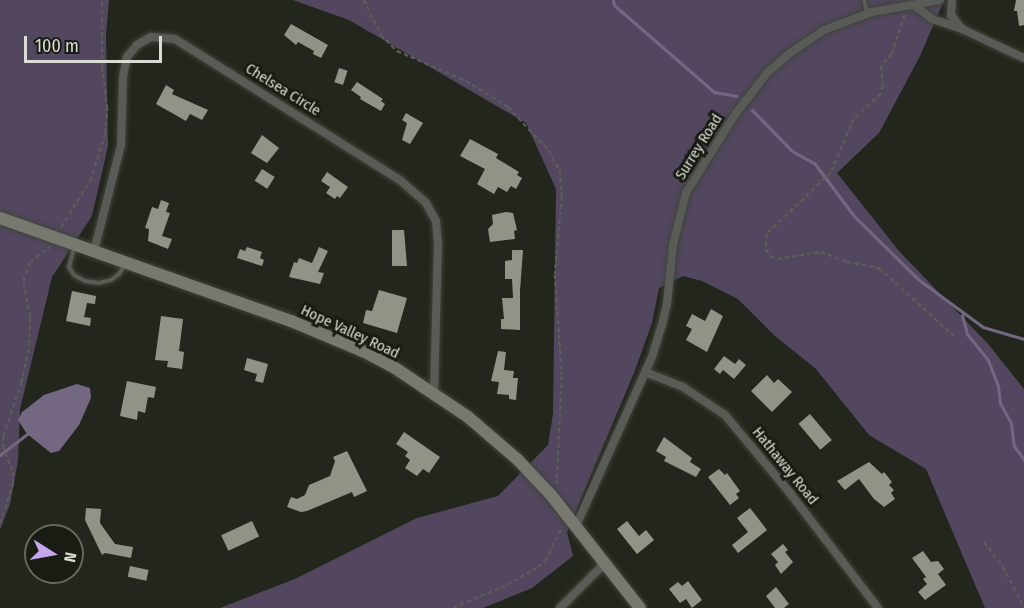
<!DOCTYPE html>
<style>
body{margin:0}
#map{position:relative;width:1024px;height:608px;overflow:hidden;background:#23261c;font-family:"Fira Sans Condensed",sans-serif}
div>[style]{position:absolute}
.green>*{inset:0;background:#52475f}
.water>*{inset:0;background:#736782}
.stream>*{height:3px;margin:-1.5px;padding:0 1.5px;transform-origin:1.5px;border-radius:1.5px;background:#736782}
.building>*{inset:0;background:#909487;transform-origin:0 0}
.path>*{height:1.5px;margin-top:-0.75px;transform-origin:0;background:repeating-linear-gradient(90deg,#5c5f56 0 4.5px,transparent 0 7.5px)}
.roads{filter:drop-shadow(0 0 2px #404339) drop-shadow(0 0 2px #404339)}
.service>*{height:4px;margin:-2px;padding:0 2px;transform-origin:2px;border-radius:2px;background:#595b56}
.minor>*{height:8px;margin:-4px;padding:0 4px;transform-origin:4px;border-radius:4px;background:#595b56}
.secondary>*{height:12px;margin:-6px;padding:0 6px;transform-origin:6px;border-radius:6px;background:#777971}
span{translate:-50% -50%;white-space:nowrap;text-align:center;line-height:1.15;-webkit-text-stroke:6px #191c13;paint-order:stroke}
.street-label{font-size:15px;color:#d9dbd4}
.north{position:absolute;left:24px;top:524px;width:60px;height:60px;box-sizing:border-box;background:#191c13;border:2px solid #666860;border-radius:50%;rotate:101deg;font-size:16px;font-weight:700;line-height:24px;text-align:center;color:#d9dbd4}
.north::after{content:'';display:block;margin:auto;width:21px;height:27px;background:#c7a6ef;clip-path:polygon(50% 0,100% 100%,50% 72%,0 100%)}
.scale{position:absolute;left:24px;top:36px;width:138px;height:27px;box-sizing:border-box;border:3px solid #d9dbd4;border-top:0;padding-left:8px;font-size:18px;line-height:21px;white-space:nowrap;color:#d9dbd4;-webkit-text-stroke:4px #191c13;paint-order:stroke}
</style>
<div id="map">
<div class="green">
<div style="clip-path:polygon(0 0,109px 0,106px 35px,108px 146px,92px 216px,52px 277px,20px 409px,18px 461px,10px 504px,0 530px)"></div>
<div style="clip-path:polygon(293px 0,944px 0,920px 56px,879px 133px,837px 173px,899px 251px,989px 345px,1024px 389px,1024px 608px,985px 608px,926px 469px,869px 435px,816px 369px,774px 335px,738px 299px,702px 281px,683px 276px,659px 288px,652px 323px,634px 373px,567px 532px,573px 556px,532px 588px,483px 608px,220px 608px,295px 579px,417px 518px,498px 496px,548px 445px,553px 414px,556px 189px,526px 123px,349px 20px)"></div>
</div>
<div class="water">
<div style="clip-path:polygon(77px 384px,90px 388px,91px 398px,79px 425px,59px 451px,51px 453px,27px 434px,18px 420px,22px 412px,44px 395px)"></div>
</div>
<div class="stream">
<div style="left:613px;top:0;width:5px;rotate:79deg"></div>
<div style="left:614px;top:5px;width:133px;rotate:41deg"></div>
<div style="left:714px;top:92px;width:23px;rotate:10deg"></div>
<div style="left:752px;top:110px;width:57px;rotate:45.7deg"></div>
<div style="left:792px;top:151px;width:26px;rotate:29deg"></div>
<div style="left:815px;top:164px;width:65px;rotate:53.1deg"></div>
<div style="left:854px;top:216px;width:91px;rotate:44.6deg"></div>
<div style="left:919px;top:280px;width:79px;rotate:36.3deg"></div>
<div style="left:983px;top:327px;width:43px;rotate:16.3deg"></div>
<div style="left:962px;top:315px;width:20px;rotate:75deg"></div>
<div style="left:967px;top:334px;width:33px;rotate:51deg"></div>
<div style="left:988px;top:360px;width:28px;rotate:69deg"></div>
<div style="left:998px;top:386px;width:17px;rotate:83deg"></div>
<div style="left:1000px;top:403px;width:23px;rotate:61deg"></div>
<div style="left:1011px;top:423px;width:23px;rotate:83deg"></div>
<div style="left:1014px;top:446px;width:17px;rotate:54deg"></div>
<div style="left:0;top:455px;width:37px;rotate:-38deg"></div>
</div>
<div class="building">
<div style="clip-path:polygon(1016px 0,1024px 0,1024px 25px,1019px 26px,1017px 11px,1014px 11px)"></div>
<div style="clip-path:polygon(291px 24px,328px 45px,321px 58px,313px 54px,314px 51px,298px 42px,296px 45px,284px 35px)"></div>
<div style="left:339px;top:68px;width:9px;height:15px;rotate:18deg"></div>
<div style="clip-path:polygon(357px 82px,383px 99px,381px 101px,385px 104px,381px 111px,360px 99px,361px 97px,351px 90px)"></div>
<div style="clip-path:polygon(166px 85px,174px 90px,172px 94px,208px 110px,202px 120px,190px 114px,186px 121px,156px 104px)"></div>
<div style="clip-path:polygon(406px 113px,423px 123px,410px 144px,402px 140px,407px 123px,402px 120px)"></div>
<div style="clip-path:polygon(262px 135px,279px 148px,267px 163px,251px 153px)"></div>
<div style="clip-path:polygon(470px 139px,498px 154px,496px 158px,519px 172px,517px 175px,522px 178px,516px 189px,511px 186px,507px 192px,498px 187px,494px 194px,477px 184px,485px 169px,460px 156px)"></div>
<div style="left:262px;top:169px;width:15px;height:14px;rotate:32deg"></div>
<div style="clip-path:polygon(327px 172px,348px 187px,340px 198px,337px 196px,335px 199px,326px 193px,330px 187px,321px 181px)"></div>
<div style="clip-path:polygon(161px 200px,169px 203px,166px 212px,170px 213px,162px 236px,172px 239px,168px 249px,148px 241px,149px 229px,145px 228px,152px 207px,158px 209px)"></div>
<div style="clip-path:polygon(506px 212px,513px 213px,517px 230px,514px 231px,515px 239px,490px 242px,488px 229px,493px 224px,492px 215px)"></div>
<div style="clip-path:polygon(392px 230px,404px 230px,407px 266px,392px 266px)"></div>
<div style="clip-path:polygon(247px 247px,262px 252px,260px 258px,264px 260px,262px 266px,237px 258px,240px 249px,245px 251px)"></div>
<div style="clip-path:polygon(319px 247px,328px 251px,318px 272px,324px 273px,320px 284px,289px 277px,294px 262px,297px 263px,299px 258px,312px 263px)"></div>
<div style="clip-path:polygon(512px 250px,523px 250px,520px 291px,520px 330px,501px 329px,501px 319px,504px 319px,502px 298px,513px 298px,512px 279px,505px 279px,505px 261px,512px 260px)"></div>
<div style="clip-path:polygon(379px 290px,407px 298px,397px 333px,363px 323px,366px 310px,372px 311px)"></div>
<div style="clip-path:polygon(72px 291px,96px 296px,95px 304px,87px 303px,84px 317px,91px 318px,90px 326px,66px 321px)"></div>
<div style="clip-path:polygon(711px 309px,723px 316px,707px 352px,686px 340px,692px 329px,686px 326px,692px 314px,705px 321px)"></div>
<div style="clip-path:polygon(161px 316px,183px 319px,179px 351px,184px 352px,182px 369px,167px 367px,168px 361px,155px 360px)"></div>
<div style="clip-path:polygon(498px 351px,506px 352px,504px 370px,514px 371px,513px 378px,518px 378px,516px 400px,509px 399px,509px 395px,497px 394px,499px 382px,491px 381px)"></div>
<div style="clip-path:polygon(724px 356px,735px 364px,739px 359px,746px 365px,734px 379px,723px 370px,720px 374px,714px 369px)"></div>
<div style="clip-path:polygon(247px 358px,268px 364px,263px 383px,255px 381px,257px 374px,244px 370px)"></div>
<div style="clip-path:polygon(767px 375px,774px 383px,778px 379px,792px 392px,772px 412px,751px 391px)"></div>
<div style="clip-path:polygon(127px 381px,156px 387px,154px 398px,148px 397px,145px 413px,138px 411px,137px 420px,120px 416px)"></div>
<div style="left:810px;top:414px;width:34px;height:15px;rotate:50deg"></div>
<div style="clip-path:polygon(404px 432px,440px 457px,429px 473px,423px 469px,417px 476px,405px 468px,410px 460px,405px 456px,408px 452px,396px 444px)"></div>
<div style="clip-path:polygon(664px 437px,692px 458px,690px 462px,701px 469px,696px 477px,664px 461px,666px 457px,656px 451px)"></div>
<div style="clip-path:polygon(347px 451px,367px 491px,354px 497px,352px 492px,307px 511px,301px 512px,287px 507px,291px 497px,297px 499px,305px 495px,309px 485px,330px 476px,335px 461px,333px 457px)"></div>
<div style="clip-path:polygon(869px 462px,882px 474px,884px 472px,892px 482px,889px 485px,894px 490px,891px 493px,895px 499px,884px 507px,874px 499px,859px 479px,845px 490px,837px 481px)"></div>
<div style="clip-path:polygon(719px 469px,725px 475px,727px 473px,740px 491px,736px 494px,739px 498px,730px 505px,708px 477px)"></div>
<div style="clip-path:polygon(86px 508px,101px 509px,100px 523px,115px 544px,133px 547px,131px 558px,105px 553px,102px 555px,85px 520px)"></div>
<div style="clip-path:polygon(750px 508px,767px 530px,738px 553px,732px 545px,748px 532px,737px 518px)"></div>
<div style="left:252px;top:521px;width:17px;height:34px;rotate:65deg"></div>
<div style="clip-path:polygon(627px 521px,639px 536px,646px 530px,654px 540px,637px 554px,617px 529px)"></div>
<div style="clip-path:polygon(783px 544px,788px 550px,785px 552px,793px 562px,781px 574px,775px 565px,778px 562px,771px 554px)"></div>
<div style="clip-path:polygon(923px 551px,931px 562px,938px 561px,944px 569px,938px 574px,946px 585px,925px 600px,918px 592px,927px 584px,923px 579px,926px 577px,912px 558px)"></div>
<div style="left:130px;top:566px;width:19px;height:11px;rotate:12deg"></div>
<div style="clip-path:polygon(688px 581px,702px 600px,692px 608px,686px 599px,680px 603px,669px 589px,678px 582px,682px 586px)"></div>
<div style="clip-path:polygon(776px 587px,789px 604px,784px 608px,775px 608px,766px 596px)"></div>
</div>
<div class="path">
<div style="left:364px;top:0;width:39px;rotate:64deg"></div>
<div style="left:381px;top:35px;width:23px;rotate:45deg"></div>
<div style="left:397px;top:51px;width:75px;rotate:23.5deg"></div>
<div style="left:466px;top:81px;width:49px;rotate:31.8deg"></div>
<div style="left:508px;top:107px;width:60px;rotate:47deg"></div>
<div style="left:549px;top:151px;width:23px;rotate:61deg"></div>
<div style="left:560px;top:171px;width:26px;rotate:86deg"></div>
<div style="left:562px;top:197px;width:78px;rotate:95.1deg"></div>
<div style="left:555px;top:275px;width:101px;rotate:86deg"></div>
<div style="left:562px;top:376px;width:108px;rotate:92.7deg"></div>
<div style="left:905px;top:15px;width:41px;rotate:108.4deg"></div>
<div style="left:892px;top:54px;width:17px;rotate:130deg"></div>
<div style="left:881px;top:67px;width:19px;rotate:84deg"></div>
<div style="left:883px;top:86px;width:8px;rotate:104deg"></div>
<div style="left:881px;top:94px;width:37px;rotate:137deg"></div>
<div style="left:854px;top:119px;width:59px;rotate:113.1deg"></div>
<div style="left:831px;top:173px;width:88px;rotate:136.4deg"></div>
<div style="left:767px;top:234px;width:15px;rotate:94deg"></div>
<div style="left:766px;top:249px;width:8px;rotate:60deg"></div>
<div style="left:770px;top:256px;width:8px;rotate:23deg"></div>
<div style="left:777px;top:259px;width:45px;rotate:-9deg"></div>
<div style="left:821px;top:252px;width:28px;rotate:21deg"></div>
<div style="left:847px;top:262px;width:33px;rotate:11deg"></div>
<div style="left:879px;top:268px;width:101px;rotate:42.2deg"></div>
<div style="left:61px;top:227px;width:54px;rotate:-57.8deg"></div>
<div style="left:90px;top:181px;width:49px;rotate:-72.3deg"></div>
<div style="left:105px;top:134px;width:25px;rotate:-85deg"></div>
<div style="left:107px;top:109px;width:42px;rotate:-96.8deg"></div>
<div style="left:102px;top:67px;width:67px;rotate:-90deg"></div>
<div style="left:0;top:523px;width:41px;rotate:-71.6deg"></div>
<div style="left:13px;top:484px;width:13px;rotate:-94deg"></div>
<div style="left:12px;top:471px;width:24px;rotate:-112deg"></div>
<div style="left:3px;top:449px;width:13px;rotate:-90deg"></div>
<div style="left:3px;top:436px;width:56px;rotate:-71.2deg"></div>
<div style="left:21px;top:383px;width:39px;rotate:-78deg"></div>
<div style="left:29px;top:345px;width:28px;rotate:-88deg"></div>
<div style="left:30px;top:317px;width:37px;rotate:-101deg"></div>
<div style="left:23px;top:281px;width:20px;rotate:-70deg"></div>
<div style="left:30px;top:262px;width:25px;rotate:-37deg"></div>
<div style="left:984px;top:542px;width:31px;rotate:53deg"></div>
<div style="left:1003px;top:567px;width:45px;rotate:62.3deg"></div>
<div style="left:453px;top:608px;width:59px;rotate:-23.1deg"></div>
<div style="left:507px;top:585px;width:36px;rotate:-30deg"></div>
<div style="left:538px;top:567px;width:9px;rotate:-41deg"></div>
<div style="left:545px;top:561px;width:37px;rotate:-63deg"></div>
</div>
<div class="roads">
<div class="service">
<div style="left:864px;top:0;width:12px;rotate:76deg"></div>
<div style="left:74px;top:248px;width:20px;rotate:105deg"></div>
<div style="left:69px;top:267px;width:9px;rotate:58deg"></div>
<div style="left:74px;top:275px;width:13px;rotate:29deg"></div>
<div style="left:85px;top:281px;width:14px;rotate:8deg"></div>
<div style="left:99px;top:283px;width:12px;rotate:-14deg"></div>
<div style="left:111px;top:280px;width:10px;rotate:-37deg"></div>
<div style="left:119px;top:274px;width:13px;rotate:-58deg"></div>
</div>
<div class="minor">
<div style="left:952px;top:0;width:15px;rotate:94deg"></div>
<div style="left:951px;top:15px;width:18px;rotate:52deg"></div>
<div style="left:915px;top:6px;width:21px;rotate:37deg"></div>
<div style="left:932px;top:19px;width:32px;rotate:18deg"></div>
<div style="left:962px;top:29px;width:68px;rotate:25.1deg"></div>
<div style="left:94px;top:251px;width:109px;rotate:-75.7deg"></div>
<div style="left:121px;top:145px;width:68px;rotate:-88.3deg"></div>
<div style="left:123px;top:77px;width:20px;rotate:-79deg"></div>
<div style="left:127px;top:57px;width:16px;rotate:-50deg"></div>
<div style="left:137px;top:45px;width:16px;rotate:-30deg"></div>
<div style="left:151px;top:37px;width:24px;rotate:5deg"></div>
<div style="left:175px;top:39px;width:267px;rotate:32.1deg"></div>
<div style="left:401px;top:181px;width:33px;rotate:41deg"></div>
<div style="left:426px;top:203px;width:21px;rotate:61deg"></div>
<div style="left:436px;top:221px;width:21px;rotate:85deg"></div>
<div style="left:438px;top:242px;width:151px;rotate:91.5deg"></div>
<div style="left:645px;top:372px;width:41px;rotate:21.5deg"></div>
<div style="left:683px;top:387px;width:50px;rotate:33.7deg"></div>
<div style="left:725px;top:415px;width:102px;rotate:50.2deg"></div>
<div style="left:790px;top:493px;width:145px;rotate:52.6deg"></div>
<div style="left:576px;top:526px;width:185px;rotate:-65.8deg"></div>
<div style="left:652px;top:357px;width:34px;rotate:-73deg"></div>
<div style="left:662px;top:325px;width:22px;rotate:-77deg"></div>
<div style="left:667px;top:304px;width:59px;rotate:-84.2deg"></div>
<div style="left:673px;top:245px;width:54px;rotate:-76deg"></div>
<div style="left:686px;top:193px;width:94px;rotate:-58deg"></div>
<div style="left:736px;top:113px;width:52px;rotate:-52deg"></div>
<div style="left:768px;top:72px;width:29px;rotate:-41deg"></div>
<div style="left:790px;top:53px;width:41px;rotate:-34.1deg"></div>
<div style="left:824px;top:30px;width:51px;rotate:-20.6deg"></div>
<div style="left:872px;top:12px;width:69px;rotate:-10deg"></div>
<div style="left:560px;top:608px;width:64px;rotate:-45deg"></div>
</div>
<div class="secondary">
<div style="left:0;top:218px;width:309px;rotate:19.5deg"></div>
<div style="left:291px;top:321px;width:80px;rotate:22.7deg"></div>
<div style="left:365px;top:352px;width:34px;rotate:28deg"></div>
<div style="left:395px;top:368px;width:88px;rotate:33.9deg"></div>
<div style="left:468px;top:417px;width:66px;rotate:40.7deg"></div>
<div style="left:518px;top:460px;width:48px;rotate:46.7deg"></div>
<div style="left:551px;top:495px;width:144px;rotate:51.8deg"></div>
</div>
</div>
<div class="street-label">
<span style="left:283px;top:90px;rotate:32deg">Chelsea Circle</span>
<span style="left:699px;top:147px;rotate:-58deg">Surrey Road</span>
<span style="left:350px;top:332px;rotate:25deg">Hope Valley Road</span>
<span style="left:785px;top:466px;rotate:51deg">Hathaway Road</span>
</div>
<div class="north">N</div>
<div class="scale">100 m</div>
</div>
